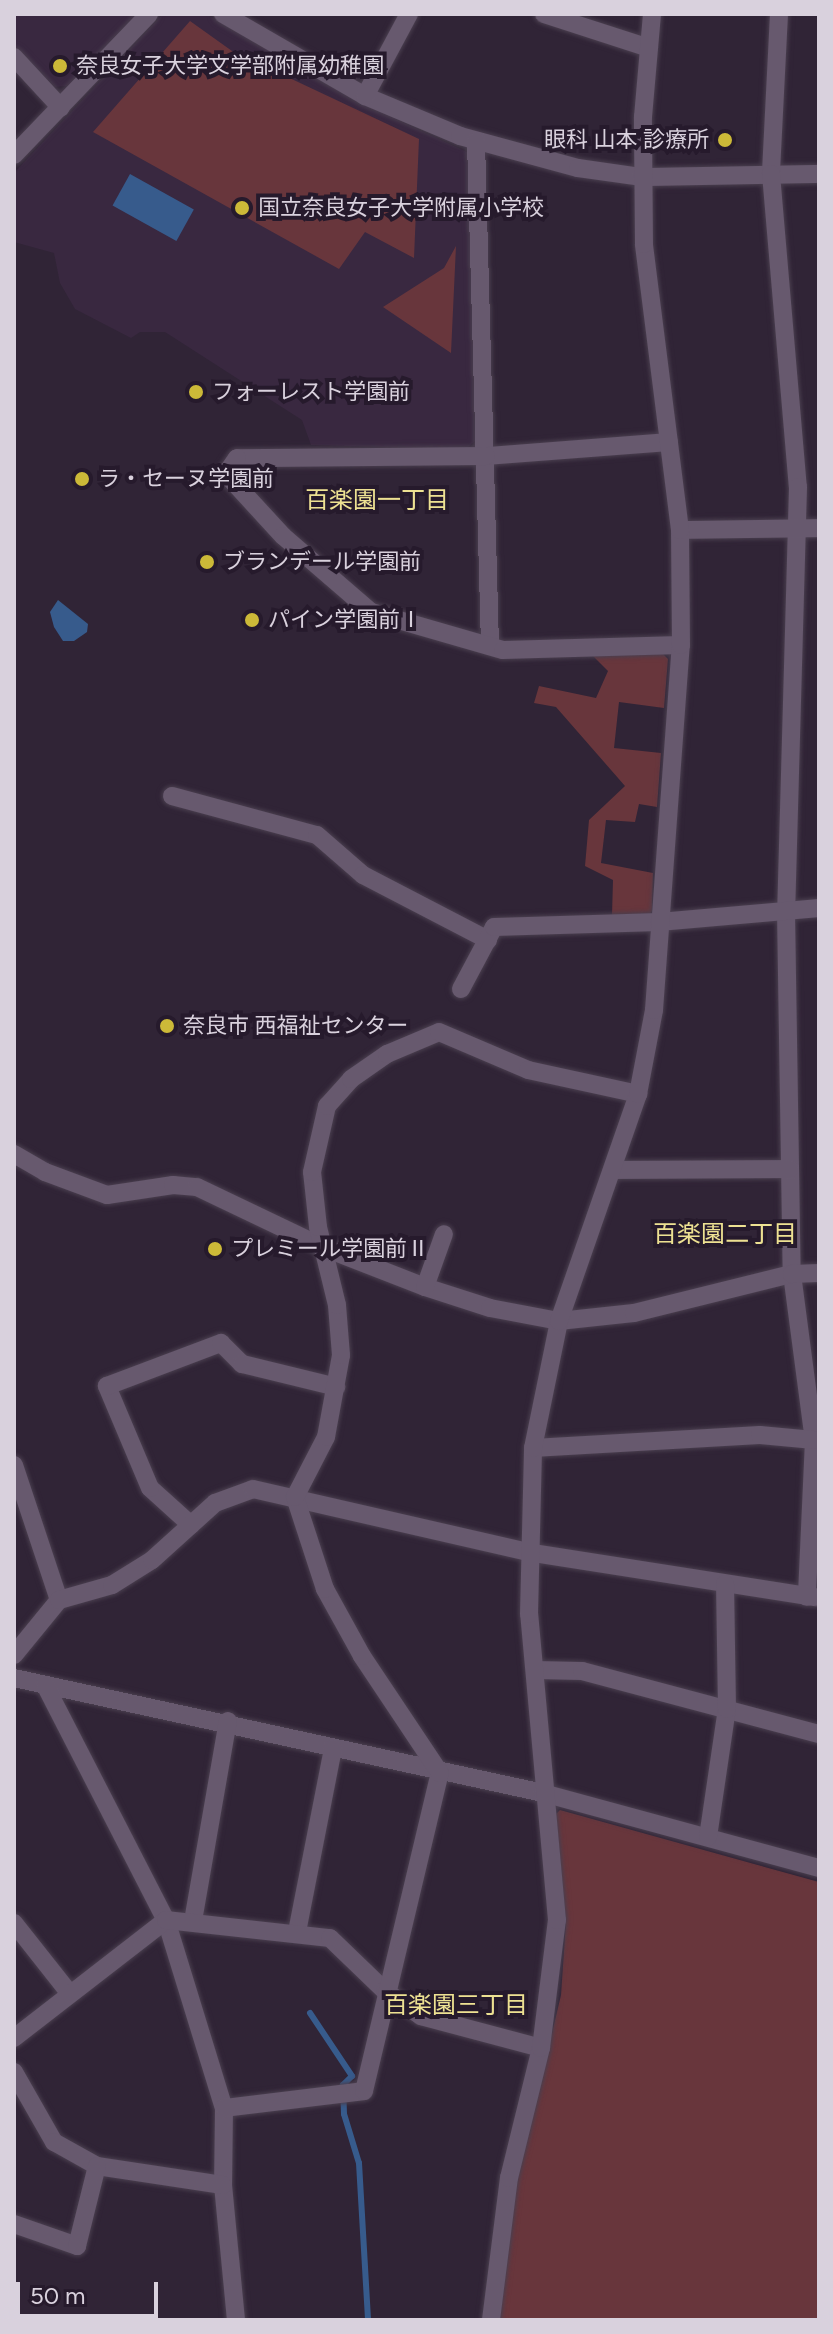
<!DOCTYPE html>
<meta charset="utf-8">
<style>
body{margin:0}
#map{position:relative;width:833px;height:2334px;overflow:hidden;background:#302436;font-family:Figtree,"Noto Sans JP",sans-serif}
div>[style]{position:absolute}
.built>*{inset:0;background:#392840}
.green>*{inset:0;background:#68363c}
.water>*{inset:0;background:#375b8c;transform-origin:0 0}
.stream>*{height:6px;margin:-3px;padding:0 3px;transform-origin:3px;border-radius:3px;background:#375b8c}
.roads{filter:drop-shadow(0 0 2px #4a3f4f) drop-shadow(0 0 2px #4a3f4f)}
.minor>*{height:18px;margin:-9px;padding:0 9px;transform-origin:9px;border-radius:9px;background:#67596e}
.dots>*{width:22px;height:22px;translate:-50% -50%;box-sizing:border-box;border:4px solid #261a2c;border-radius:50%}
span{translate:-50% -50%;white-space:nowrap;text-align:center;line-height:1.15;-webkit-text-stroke:8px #261a2c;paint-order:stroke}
.poi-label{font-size:22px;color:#d9d1dd}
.left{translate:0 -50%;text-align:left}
.right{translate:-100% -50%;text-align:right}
.neighbourhood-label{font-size:24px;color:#ede192}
.frame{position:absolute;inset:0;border:16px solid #d9d1dd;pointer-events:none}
.scale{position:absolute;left:16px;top:2282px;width:142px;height:36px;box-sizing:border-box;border:4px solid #d9d1dd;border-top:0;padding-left:10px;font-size:24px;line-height:28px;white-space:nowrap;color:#d9d1dd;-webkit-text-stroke:6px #261a2c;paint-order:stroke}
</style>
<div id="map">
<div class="built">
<div style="clip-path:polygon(14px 14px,136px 14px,67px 86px,55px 87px,14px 45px)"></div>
<div style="clip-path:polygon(163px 14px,206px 14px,354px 100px,469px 153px,475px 441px,466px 449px,311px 445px,302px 420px,165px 332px,140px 332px,131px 338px,75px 309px,60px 283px,54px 253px,14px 242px,14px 173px)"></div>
</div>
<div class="green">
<div style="clip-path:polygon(190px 21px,232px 51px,419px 139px,414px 258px,365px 232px,339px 269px,93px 132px)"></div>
<div style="clip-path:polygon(456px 246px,451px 353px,383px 307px,444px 268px)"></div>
<div style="clip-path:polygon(660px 651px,668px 659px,664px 708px,619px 702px,614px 748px,661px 753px,657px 807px,639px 804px,635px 822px,606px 820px,601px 863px,653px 873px,652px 911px,649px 915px,612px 915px,613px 880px,585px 866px,589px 820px,625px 786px,556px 707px,534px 703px,539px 686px,596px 698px,608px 671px,592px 655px)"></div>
<div style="clip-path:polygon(560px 1810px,819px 1882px,819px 2320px,500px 2320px,514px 2194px,561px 1995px,566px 1921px,556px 1814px)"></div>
</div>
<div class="water">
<div style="left:130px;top:174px;width:73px;height:36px;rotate:29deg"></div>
<div style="clip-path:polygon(58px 600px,88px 624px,87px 632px,74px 641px,63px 641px,54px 627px,50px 612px)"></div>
</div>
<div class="stream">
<div style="left:310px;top:2013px;width:76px;rotate:56.3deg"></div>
<div style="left:352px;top:2076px;width:13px;rotate:135deg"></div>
<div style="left:343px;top:2085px;width:29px;rotate:88deg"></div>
<div style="left:344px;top:2114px;width:51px;rotate:73deg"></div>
<div style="left:359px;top:2163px;width:157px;rotate:86.7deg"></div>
</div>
<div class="roads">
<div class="minor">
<div style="left:223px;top:14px;width:164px;rotate:30deg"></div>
<div style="left:365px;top:96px;width:103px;rotate:22.8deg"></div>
<div style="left:460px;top:136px;width:122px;rotate:15.2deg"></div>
<div style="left:578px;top:168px;width:65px;rotate:8deg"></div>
<div style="left:642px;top:177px;width:177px;rotate:-1deg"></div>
<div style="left:544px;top:14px;width:110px;rotate:17.9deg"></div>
<div style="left:779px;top:14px;width:160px;rotate:92.9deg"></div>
<div style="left:771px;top:174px;width:314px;rotate:85.1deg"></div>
<div style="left:798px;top:487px;width:424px;rotate:91.6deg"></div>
<div style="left:786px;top:911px;width:363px;rotate:89.1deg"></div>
<div style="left:792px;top:1274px;width:167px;rotate:82.5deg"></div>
<div style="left:814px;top:1440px;width:157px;rotate:92.6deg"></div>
<div style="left:14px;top:57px;width:69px;rotate:47.3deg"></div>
<div style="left:365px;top:96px;width:93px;rotate:-61.8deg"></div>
<div style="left:476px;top:141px;width:505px;rotate:88.41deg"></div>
<div style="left:14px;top:155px;width:195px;rotate:-46.2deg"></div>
<div style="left:669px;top:442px;width:184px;rotate:175.6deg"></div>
<div style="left:486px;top:456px;width:249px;rotate:179.5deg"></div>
<div style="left:237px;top:458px;width:19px;rotate:125deg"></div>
<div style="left:226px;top:474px;width:84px;rotate:47.4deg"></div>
<div style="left:283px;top:536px;width:116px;rotate:40.8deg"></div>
<div style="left:371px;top:612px;width:137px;rotate:16.1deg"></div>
<div style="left:503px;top:650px;width:178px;rotate:-1.6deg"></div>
<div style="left:680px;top:530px;width:139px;rotate:-0.8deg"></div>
<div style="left:172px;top:796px;width:150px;rotate:15.1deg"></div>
<div style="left:317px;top:835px;width:61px;rotate:41deg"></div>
<div style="left:363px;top:875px;width:141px;rotate:27.5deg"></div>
<div style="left:461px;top:989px;width:70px;rotate:-62deg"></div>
<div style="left:494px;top:927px;width:165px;rotate:-1.7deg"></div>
<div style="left:659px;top:922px;width:161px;rotate:-5deg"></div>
<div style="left:14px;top:1154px;width:36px;rotate:30deg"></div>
<div style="left:45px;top:1172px;width:66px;rotate:20.4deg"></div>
<div style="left:107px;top:1195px;width:67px;rotate:-8.6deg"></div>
<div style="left:173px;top:1185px;width:24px;rotate:5deg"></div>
<div style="left:197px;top:1187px;width:142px;rotate:25.5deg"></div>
<div style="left:325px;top:1248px;width:107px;rotate:21.3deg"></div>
<div style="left:425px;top:1287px;width:68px;rotate:17.9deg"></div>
<div style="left:490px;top:1308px;width:70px;rotate:10.7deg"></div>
<div style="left:559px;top:1321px;width:75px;rotate:-6.1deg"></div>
<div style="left:634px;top:1313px;width:163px;rotate:-13.9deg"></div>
<div style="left:792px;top:1274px;width:27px;rotate:-2deg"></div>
<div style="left:613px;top:1170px;width:177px;rotate:-0.3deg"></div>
<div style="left:425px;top:1287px;width:56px;rotate:-70.3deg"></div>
<div style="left:533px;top:1448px;width:227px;rotate:-3.3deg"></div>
<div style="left:760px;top:1435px;width:54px;rotate:5.3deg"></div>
<div style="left:14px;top:1465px;width:142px;rotate:71.6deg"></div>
<div style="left:191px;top:1525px;width:55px;rotate:-137.9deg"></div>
<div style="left:150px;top:1488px;width:111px;rotate:-112.9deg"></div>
<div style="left:107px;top:1386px;width:122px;rotate:-20.7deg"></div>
<div style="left:221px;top:1343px;width:30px;rotate:45deg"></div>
<div style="left:242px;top:1364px;width:97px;rotate:13.7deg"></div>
<div style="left:14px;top:1655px;width:71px;rotate:-50.7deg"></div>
<div style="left:59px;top:1600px;width:55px;rotate:-15.8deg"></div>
<div style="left:112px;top:1585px;width:47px;rotate:-32deg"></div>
<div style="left:152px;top:1560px;width:85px;rotate:-42.1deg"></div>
<div style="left:215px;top:1503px;width:40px;rotate:-20.2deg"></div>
<div style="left:253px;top:1489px;width:281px;rotate:12.9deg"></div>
<div style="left:527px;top:1552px;width:292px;rotate:8.9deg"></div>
<div style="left:535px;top:1670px;width:47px;rotate:1.2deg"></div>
<div style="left:582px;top:1671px;width:245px;rotate:14.9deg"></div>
<div style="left:14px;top:1678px;width:541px;rotate:12.26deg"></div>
<div style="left:543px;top:1793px;width:286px;rotate:15.2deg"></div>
<div style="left:45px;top:1685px;width:264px;rotate:62.8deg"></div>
<div style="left:166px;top:1920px;width:197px;rotate:72.9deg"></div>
<div style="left:224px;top:2108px;width:77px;rotate:90.7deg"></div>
<div style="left:223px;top:2185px;width:136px;rotate:84.5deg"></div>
<div style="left:708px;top:1837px;width:129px;rotate:-81.6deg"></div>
<div style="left:727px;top:1709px;width:125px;rotate:-90.9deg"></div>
<div style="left:193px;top:1921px;width:203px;rotate:-80.1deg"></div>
<div style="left:14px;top:1923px;width:90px;rotate:51.7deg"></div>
<div style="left:297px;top:1932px;width:187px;rotate:-78.9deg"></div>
<div style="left:14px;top:2038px;width:192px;rotate:-37.8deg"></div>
<div style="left:166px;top:1920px;width:165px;rotate:6.3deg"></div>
<div style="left:330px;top:1938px;width:76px;rotate:43.9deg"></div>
<div style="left:385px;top:1991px;width:44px;rotate:34.8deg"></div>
<div style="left:421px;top:2016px;width:124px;rotate:14.9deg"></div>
<div style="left:14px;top:2072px;width:81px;rotate:60.3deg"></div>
<div style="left:54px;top:2142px;width:49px;rotate:29.2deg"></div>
<div style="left:97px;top:2166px;width:127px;rotate:8.6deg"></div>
<div style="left:224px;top:2108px;width:141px;rotate:-6.9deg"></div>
<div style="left:364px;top:2091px;width:327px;rotate:-76.6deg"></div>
<div style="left:440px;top:1773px;width:141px;rotate:-123.7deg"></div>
<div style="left:362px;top:1656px;width:77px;rotate:-118.9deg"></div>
<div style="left:325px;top:1589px;width:97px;rotate:-108.1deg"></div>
<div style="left:295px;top:1497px;width:68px;rotate:-62.7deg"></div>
<div style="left:326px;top:1437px;width:83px;rotate:-79.6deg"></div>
<div style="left:341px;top:1355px;width:50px;rotate:-94.6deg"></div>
<div style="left:337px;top:1305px;width:80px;rotate:-103.7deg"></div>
<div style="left:318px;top:1227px;width:55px;rotate:-96.2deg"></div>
<div style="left:312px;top:1172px;width:68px;rotate:-77.2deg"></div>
<div style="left:327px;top:1106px;width:36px;rotate:-48deg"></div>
<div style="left:351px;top:1079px;width:44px;rotate:-34.8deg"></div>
<div style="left:387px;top:1054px;width:56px;rotate:-22.9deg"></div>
<div style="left:439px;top:1032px;width:97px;rotate:23.1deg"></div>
<div style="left:528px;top:1070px;width:113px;rotate:12.3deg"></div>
<div style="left:14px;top:2224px;width:67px;rotate:19.2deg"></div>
<div style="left:77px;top:2246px;width:82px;rotate:-76deg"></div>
<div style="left:491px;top:2320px;width:143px;rotate:-82.8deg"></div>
<div style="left:509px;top:2178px;width:134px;rotate:-76.2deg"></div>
<div style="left:541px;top:2048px;width:129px;rotate:-82.9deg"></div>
<div style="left:557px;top:1920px;width:307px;rotate:-95.2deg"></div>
<div style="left:529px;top:1614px;width:166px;rotate:-88.6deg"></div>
<div style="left:533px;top:1448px;width:130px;rotate:-78.4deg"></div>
<div style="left:559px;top:1321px;width:240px;rotate:-70.8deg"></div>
<div style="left:638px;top:1094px;width:86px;rotate:-79.2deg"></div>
<div style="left:654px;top:1010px;width:366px;rotate:-85.8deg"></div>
<div style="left:681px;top:645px;width:115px;rotate:-90.5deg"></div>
<div style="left:680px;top:530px;width:288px;rotate:-97.2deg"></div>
<div style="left:644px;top:244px;width:127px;rotate:-90.5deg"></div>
<div style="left:643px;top:117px;width:103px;rotate:-85deg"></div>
</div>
</div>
<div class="dots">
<div style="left:60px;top:66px;background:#ccb938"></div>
<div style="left:725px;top:140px;background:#ccb938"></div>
<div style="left:242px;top:208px;background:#ccb938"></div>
<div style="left:196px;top:392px;background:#ccb938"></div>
<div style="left:82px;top:479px;background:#ccb938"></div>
<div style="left:207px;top:562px;background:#ccb938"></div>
<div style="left:252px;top:620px;background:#ccb938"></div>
<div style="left:167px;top:1026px;background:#ccb938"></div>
<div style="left:215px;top:1249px;background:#ccb938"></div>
</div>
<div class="poi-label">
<span class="left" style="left:76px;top:66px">奈良女子大学文学部附属幼稚園</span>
<span class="right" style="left:709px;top:140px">眼科 山本 診療所</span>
<span class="left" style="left:258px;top:208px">国立奈良女子大学附属小学校</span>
<span class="left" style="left:212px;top:392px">フォーレスト学園前</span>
<span class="left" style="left:98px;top:479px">ラ・セーヌ学園前</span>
<span class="left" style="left:223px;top:562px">ブランデール学園前</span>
<span class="left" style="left:268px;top:620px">パイン学園前Ⅰ</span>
<span class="left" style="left:183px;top:1026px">奈良市 西福祉センター</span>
<span class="left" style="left:231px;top:1249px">プレミール学園前Ⅱ</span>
</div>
<div class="neighbourhood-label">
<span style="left:377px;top:500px">百楽園一丁目</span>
<span style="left:725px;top:1234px">百楽園二丁目</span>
<span style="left:456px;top:2005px">百楽園三丁目</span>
</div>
<div class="frame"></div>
<div class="scale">50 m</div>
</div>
